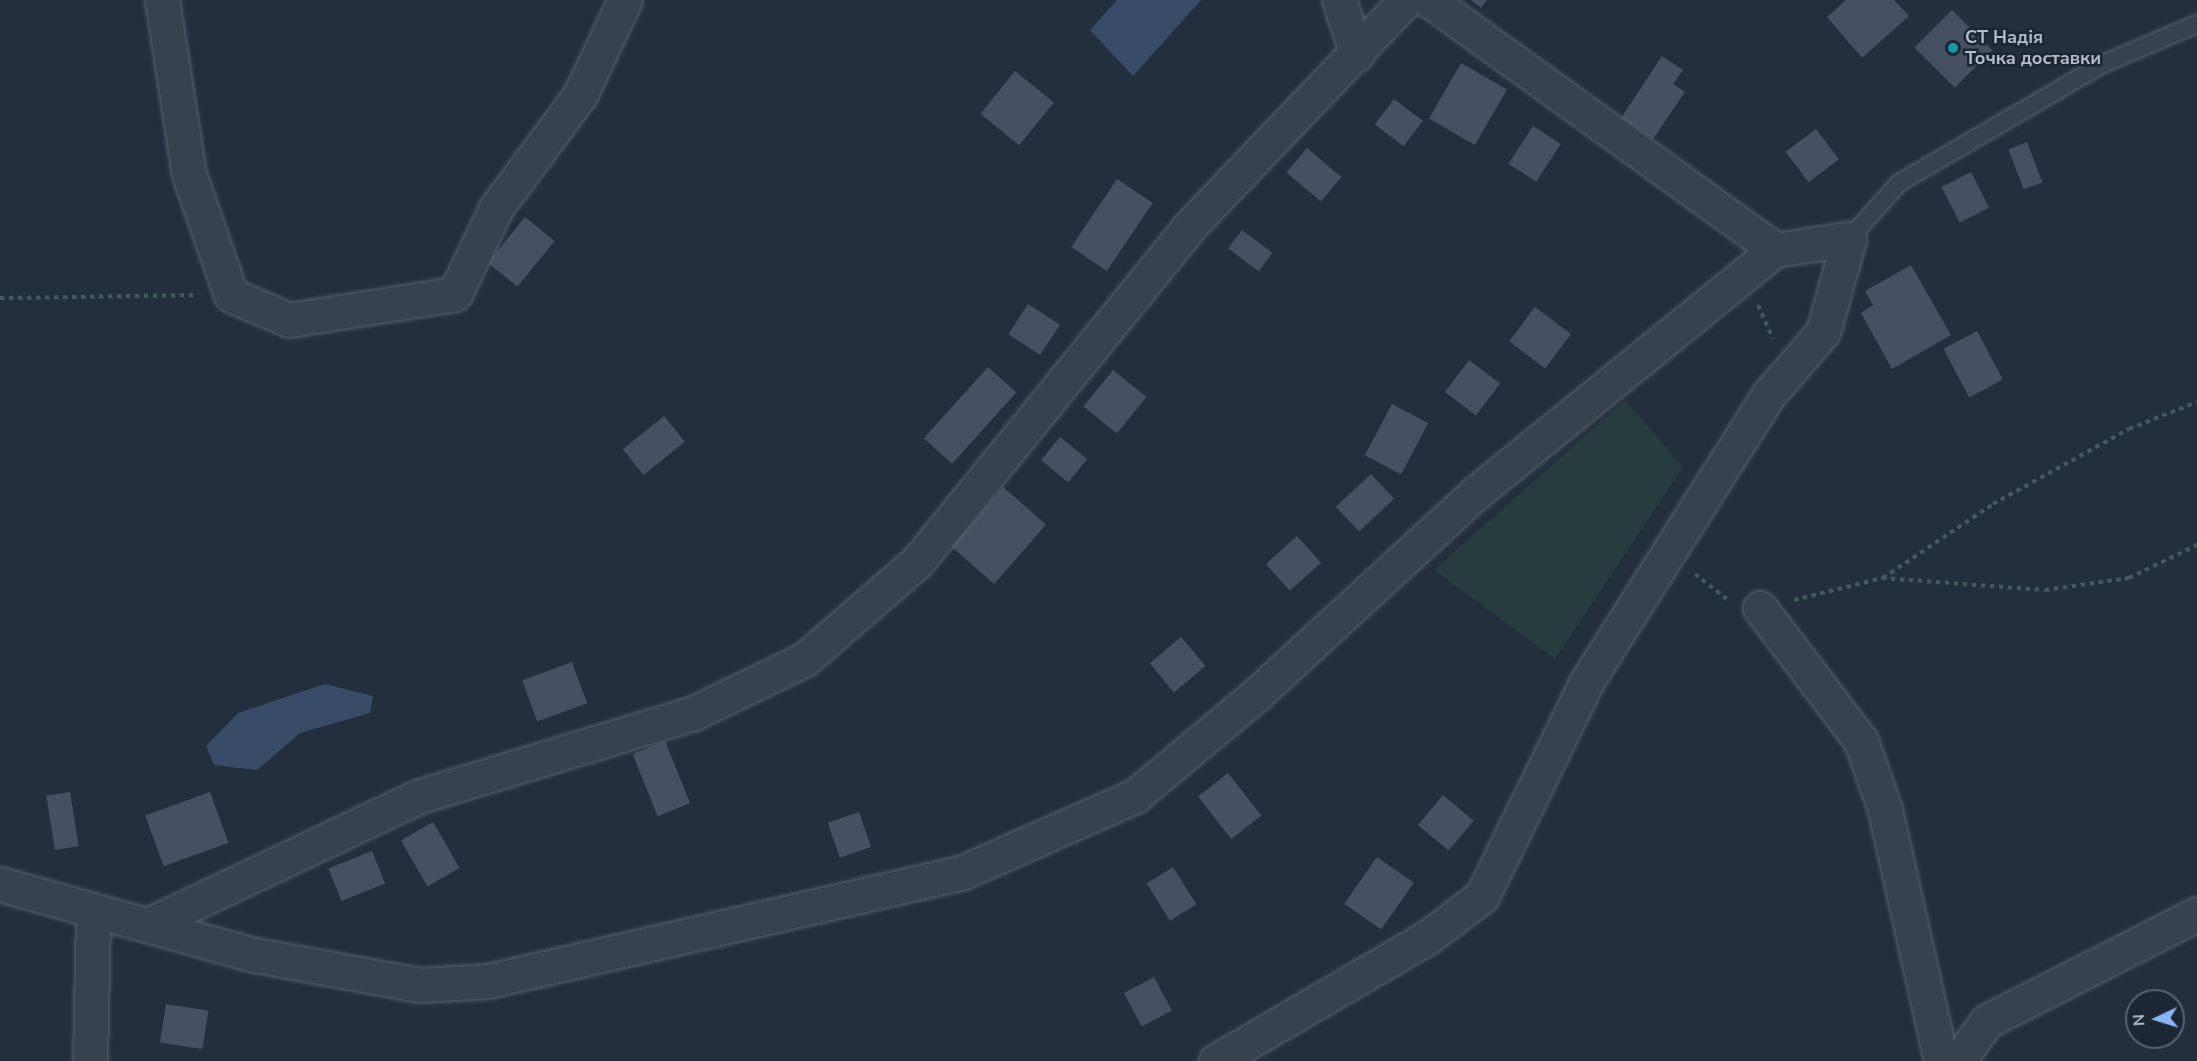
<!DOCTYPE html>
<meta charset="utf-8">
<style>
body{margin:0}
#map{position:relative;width:2197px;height:1061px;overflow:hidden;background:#242f3e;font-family:"Nunito Sans",sans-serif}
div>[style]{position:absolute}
.green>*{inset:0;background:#263c3f}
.water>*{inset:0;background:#394c67}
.building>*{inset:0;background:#455162;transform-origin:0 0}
.path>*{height:4px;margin-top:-2px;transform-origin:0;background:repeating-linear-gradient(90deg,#44595c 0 4.5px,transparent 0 9px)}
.roads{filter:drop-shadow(0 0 2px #565f6c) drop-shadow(0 0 2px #565f6c)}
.service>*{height:16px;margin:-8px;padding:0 8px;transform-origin:8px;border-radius:8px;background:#38414e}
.minor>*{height:33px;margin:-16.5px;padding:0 16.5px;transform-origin:16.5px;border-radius:16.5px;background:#38414e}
.dots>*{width:16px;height:16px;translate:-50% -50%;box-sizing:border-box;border:3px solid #1d2633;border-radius:50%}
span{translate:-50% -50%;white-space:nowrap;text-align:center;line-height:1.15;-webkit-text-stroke:5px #1d2633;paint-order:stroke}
.poi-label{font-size:18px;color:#b4bcc9;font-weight:700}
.left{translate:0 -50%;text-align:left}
.north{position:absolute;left:2125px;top:989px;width:60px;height:60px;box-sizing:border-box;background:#1d2633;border:2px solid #59626f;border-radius:50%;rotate:266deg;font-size:16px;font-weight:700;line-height:24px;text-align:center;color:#b4bcc9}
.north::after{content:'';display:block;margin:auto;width:21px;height:27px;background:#8ab4f8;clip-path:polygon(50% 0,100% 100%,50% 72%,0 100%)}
</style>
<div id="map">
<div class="green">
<div style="clip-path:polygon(1625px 400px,1683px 467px,1555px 659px,1434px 570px)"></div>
</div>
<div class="water">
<div style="clip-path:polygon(1117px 0,1201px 0,1133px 76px,1090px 30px)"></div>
<div style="clip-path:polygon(325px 684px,373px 696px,370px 713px,300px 733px,257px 770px,214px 765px,206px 746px,238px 713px)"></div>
</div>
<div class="building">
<div style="clip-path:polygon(1471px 0,1487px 0,1481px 8px)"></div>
<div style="clip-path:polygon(1846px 0,1894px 0,1909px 16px,1862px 58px,1827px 17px)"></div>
<div style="left:1952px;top:10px;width:57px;height:53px;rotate:45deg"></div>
<div style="clip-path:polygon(1662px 56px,1683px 70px,1673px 84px,1685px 92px,1653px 139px,1621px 118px)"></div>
<div style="left:1461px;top:63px;width:53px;height:64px;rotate:30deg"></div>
<div style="left:1015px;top:71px;width:50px;height:55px;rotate:39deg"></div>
<div style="left:1394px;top:99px;width:36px;height:32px;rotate:37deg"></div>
<div style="left:1533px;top:126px;width:33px;height:45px;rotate:33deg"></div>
<div style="left:1816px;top:129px;width:38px;height:38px;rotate:53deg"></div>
<div style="left:2027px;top:142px;width:43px;height:20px;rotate:69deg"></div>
<div style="left:1307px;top:148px;width:45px;height:32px;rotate:40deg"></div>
<div style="left:1971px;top:172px;width:40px;height:33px;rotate:63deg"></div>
<div style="left:1117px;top:179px;width:43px;height:82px;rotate:34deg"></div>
<div style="left:525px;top:217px;width:38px;height:59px;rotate:39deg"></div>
<div style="left:1242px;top:230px;width:38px;height:23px;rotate:37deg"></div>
<div style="clip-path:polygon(1911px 265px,1951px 335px,1892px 369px,1861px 313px,1873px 305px,1865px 291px)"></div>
<div style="left:1028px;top:304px;width:38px;height:36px;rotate:33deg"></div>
<div style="left:1535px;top:307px;width:45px;height:43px;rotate:37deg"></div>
<div style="left:1977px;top:331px;width:55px;height:38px;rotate:62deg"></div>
<div style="left:1469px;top:360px;width:39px;height:40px;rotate:37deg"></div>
<div style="left:988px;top:367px;width:38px;height:96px;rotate:42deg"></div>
<div style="left:1113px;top:370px;width:43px;height:47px;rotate:39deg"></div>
<div style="left:1392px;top:404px;width:41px;height:58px;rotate:28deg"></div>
<div style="left:664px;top:416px;width:33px;height:53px;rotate:51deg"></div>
<div style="left:1060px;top:437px;width:35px;height:30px;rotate:39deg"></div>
<div style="left:1371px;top:474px;width:34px;height:48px;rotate:47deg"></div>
<div style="left:1003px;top:487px;width:57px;height:79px;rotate:41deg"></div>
<div style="left:1297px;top:536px;width:36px;height:42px;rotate:48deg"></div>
<div style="left:1181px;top:637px;width:38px;height:41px;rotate:50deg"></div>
<div style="left:572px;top:662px;width:44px;height:53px;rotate:70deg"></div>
<div style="left:665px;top:741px;width:67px;height:35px;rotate:68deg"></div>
<div style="left:1228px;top:773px;width:54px;height:38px;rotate:52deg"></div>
<div style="left:70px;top:792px;width:55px;height:24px;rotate:81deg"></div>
<div style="left:210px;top:792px;width:54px;height:69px;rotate:70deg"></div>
<div style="left:1443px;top:795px;width:40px;height:39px;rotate:40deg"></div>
<div style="left:859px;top:812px;width:37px;height:33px;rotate:71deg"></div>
<div style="left:433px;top:822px;width:53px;height:37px;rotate:60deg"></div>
<div style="left:372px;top:851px;width:35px;height:47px;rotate:68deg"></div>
<div style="left:1377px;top:857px;width:45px;height:57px;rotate:35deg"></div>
<div style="left:1173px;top:867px;width:44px;height:31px;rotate:58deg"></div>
<div style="left:1154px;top:977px;width:38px;height:34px;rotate:62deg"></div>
<div style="left:166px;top:1004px;width:43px;height:39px;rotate:9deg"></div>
</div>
<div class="path">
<div style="left:0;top:298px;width:197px;rotate:-0.9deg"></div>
<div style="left:1758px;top:305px;width:37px;rotate:66deg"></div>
<div style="left:1695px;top:574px;width:42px;rotate:38.2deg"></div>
<div style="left:1883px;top:578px;width:133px;rotate:-33.9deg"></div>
<div style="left:1993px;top:504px;width:155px;rotate:-28.9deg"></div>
<div style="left:2129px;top:429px;width:73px;rotate:-21.7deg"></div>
<div style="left:1794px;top:600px;width:91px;rotate:-14deg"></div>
<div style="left:1882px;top:578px;width:163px;rotate:4.2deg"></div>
<div style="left:2045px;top:590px;width:85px;rotate:-8.1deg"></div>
<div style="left:2129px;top:578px;width:76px;rotate:-25.9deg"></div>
</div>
<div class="roads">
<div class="service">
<div style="left:1849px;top:239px;width:75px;rotate:-48.2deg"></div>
<div style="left:1899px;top:183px;width:236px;rotate:-30.3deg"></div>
<div style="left:2103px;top:64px;width:102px;rotate:-23.1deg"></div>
</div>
<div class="minor">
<div style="left:162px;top:0;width:176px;rotate:81.2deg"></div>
<div style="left:189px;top:174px;width:128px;rotate:70.9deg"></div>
<div style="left:231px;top:295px;width:63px;rotate:23.3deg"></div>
<div style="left:289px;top:320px;width:168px;rotate:-8.9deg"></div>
<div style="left:455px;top:294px;width:95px;rotate:-64.5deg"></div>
<div style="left:496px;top:208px;width:141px;rotate:-53.4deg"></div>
<div style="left:580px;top:95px;width:105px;rotate:-64.7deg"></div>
<div style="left:1339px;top:0;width:57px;rotate:71.6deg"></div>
<div style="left:1429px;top:0;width:427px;rotate:35.8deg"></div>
<div style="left:1760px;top:608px;width:167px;rotate:52.8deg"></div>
<div style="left:1861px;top:741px;width:73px;rotate:70.8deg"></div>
<div style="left:1885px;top:810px;width:257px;rotate:77.4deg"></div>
<div style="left:0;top:884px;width:260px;rotate:15.6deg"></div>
<div style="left:250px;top:954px;width:172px;rotate:10.4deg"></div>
<div style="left:419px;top:985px;width:69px;rotate:-3.3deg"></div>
<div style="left:488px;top:981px;width:485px;rotate:-12.9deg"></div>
<div style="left:961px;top:873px;width:190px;rotate:-23.9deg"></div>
<div style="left:1135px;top:796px;width:159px;rotate:-39.9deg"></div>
<div style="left:1257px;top:694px;width:299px;rotate:-42.6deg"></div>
<div style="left:1477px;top:492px;width:384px;rotate:-39.1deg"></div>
<div style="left:1775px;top:250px;width:75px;rotate:-8.5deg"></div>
<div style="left:1849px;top:239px;width:97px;rotate:105.6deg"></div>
<div style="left:1823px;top:332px;width:82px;rotate:131.1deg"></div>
<div style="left:1769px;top:394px;width:340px;rotate:122.4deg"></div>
<div style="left:1587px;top:681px;width:239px;rotate:116deg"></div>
<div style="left:1482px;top:896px;width:68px;rotate:142.8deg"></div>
<div style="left:1428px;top:937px;width:246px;rotate:149.7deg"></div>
<div style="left:150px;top:924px;width:296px;rotate:-25.4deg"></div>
<div style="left:417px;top:797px;width:289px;rotate:-16.9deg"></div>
<div style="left:694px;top:713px;width:123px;rotate:-25.9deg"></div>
<div style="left:805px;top:659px;width:148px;rotate:-40.9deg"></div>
<div style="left:917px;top:562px;width:430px;rotate:-50.9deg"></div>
<div style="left:1188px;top:228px;width:315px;rotate:-46.3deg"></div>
<div style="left:90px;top:1061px;width:149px;rotate:-88.8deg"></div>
<div style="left:1958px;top:1061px;width:49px;rotate:-54.1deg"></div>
<div style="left:1987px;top:1021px;width:236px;rotate:-27deg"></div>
</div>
</div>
<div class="dots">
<div style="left:1953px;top:48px;background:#0f9aa8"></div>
</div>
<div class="poi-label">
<span class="left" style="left:1965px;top:48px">СТ Надія<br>Точка доставки</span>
</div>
<div class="north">N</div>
</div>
